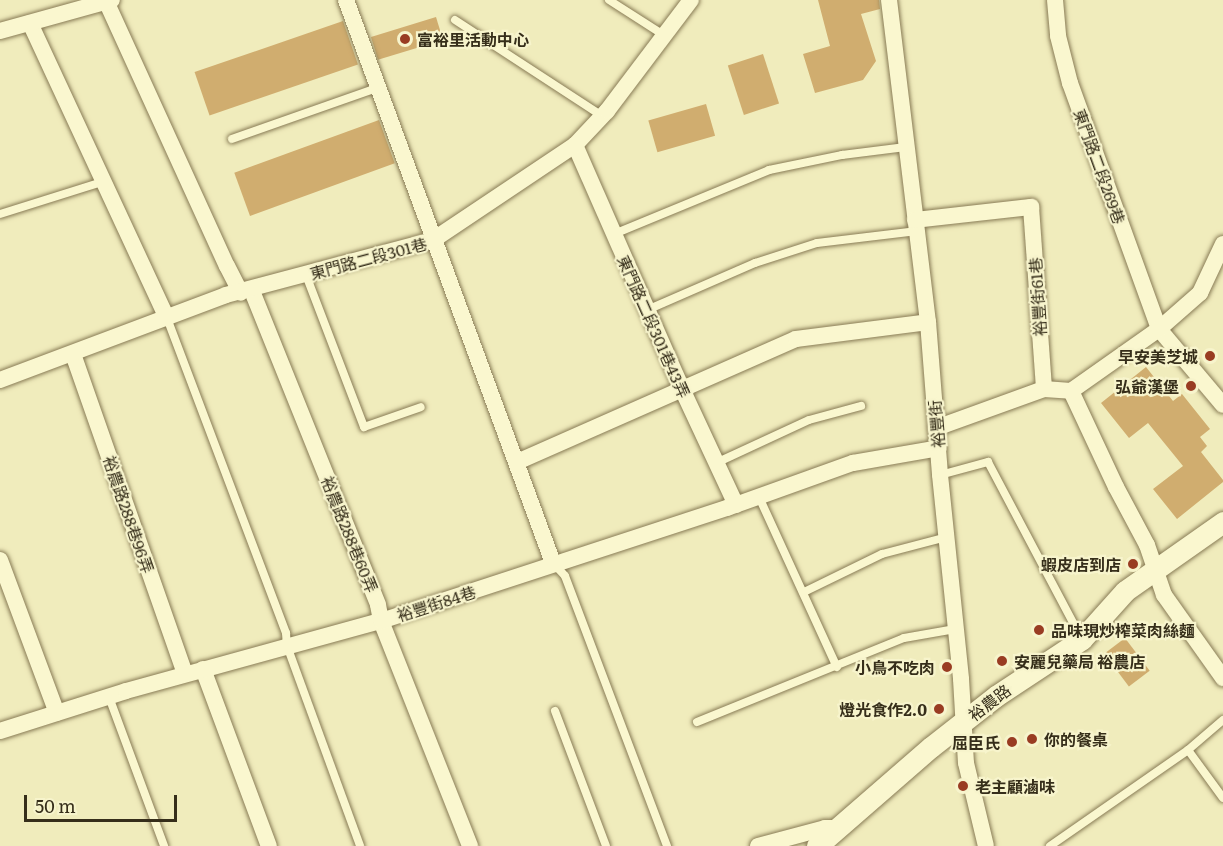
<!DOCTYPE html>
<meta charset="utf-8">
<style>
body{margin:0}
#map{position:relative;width:1223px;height:846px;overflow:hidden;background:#f0ecbc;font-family:Literata,"Noto Sans TC",serif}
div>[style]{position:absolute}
.building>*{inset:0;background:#d0ad6f;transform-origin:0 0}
.roads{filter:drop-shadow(0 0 2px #887b55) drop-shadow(0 0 2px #887b55)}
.service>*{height:8px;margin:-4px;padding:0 4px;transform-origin:4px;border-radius:4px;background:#faf7cf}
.minor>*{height:16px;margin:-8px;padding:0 8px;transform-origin:8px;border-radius:8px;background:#faf7cf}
.tertiary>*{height:21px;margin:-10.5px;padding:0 10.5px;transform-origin:10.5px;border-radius:10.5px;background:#faf7cf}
.dots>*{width:16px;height:16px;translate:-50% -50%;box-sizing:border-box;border:3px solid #f7f4cc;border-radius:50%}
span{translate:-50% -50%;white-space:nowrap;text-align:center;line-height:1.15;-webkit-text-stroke:4.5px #f7f4cc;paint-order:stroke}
.poi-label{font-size:16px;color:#362e1a;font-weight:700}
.left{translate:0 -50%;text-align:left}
.right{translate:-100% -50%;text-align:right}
.street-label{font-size:16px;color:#362e1a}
.scale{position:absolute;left:24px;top:795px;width:153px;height:27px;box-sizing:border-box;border:3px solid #362e1a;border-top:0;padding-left:8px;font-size:18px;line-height:21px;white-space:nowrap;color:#362e1a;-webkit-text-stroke:4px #f7f4cc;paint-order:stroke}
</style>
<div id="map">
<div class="building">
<div style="clip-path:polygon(818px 0,879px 0,880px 9px,861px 14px,876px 61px,863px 80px,815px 93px,803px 54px,830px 46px)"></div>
<div style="left:436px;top:17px;width:24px;height:68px;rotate:73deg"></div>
<div style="left:343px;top:21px;width:46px;height:157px;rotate:71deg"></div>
<div style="left:763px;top:54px;width:52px;height:37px;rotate:72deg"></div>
<div style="left:706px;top:104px;width:33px;height:60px;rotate:74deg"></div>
<div style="left:379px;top:120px;width:46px;height:154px;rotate:70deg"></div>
<div style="clip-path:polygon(1146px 367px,1173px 401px,1182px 394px,1210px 429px,1200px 437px,1207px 446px,1201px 452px,1223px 480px,1223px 482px,1177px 519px,1153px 489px,1183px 466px,1148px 423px,1129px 438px,1101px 403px)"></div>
<div style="left:1125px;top:638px;width:41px;height:26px;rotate:53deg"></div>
</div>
<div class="roads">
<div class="service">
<div style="left:609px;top:0;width:67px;rotate:32.7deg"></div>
<div style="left:455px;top:20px;width:176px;rotate:33.1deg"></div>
<div style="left:232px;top:139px;width:154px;rotate:-19.4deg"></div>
<div style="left:0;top:214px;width:107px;rotate:-17.4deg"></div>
<div style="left:614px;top:234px;width:168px;rotate:-22.4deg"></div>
<div style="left:769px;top:170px;width:75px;rotate:-11.6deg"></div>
<div style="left:842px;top:155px;width:64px;rotate:-7.1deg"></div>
<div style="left:306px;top:275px;width:163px;rotate:69.1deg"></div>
<div style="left:364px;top:427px;width:60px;rotate:-19.3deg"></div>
<div style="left:647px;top:310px;width:118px;rotate:-23.5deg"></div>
<div style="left:755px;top:263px;width:65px;rotate:-17.9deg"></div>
<div style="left:817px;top:243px;width:101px;rotate:-6.8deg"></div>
<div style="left:167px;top:318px;width:337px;rotate:69.3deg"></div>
<div style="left:286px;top:633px;width:13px;rotate:86deg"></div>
<div style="left:287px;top:646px;width:213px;rotate:69.9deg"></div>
<div style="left:716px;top:463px;width:102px;rotate:-24.8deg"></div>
<div style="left:809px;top:420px;width:54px;rotate:-15.1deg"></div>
<div style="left:940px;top:475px;width:50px;rotate:-15.2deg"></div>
<div style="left:988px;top:462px;width:199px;rotate:62.1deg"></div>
<div style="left:759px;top:497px;width:187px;rotate:65.4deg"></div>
<div style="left:554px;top:564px;width:16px;rotate:47deg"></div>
<div style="left:565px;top:576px;width:289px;rotate:69.3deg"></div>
<div style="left:804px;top:592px;width:87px;rotate:-26deg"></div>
<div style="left:882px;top:554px;width:67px;rotate:-14.7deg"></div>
<div style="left:109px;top:697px;width:159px;rotate:69.7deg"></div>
<div style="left:555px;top:711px;width:144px;rotate:69.3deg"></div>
<div style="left:697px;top:722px;width:223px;rotate:-22.1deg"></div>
<div style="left:904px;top:638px;width:52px;rotate:-10deg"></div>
<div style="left:1188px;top:750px;width:46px;rotate:-40.6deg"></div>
<div style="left:1050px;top:846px;width:168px;rotate:-34.8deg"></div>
<div style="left:1188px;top:750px;width:59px;rotate:53.9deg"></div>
</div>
<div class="minor">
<div style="left:346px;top:0;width:600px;rotate:69.81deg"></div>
<div style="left:889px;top:0;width:324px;rotate:83.1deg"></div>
<div style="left:928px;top:322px;width:153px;rotate:85.5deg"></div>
<div style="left:940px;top:475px;width:205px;rotate:84.1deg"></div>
<div style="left:961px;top:679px;width:84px;rotate:86.6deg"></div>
<div style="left:966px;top:763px;width:85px;rotate:76.5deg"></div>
<div style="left:1055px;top:0;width:36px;rotate:85deg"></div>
<div style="left:1058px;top:36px;width:49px;rotate:75.7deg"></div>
<div style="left:1070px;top:83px;width:262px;rotate:70.1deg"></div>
<div style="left:1159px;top:329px;width:99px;rotate:49.9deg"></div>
<div style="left:106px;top:1px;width:291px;rotate:65.5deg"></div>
<div style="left:227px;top:266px;width:30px;rotate:63deg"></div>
<div style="left:30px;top:23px;width:325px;rotate:65.1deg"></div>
<div style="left:0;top:31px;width:116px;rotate:-15.5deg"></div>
<div style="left:575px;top:145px;width:266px;rotate:66.3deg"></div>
<div style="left:682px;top:389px;width:128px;rotate:65deg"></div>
<div style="left:915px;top:220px;width:117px;rotate:-6.4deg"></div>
<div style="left:1031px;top:207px;width:182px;rotate:85.9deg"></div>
<div style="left:252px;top:291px;width:338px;rotate:68.1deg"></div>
<div style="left:378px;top:605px;width:16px;rotate:79deg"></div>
<div style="left:381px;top:621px;width:242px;rotate:68.4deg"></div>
<div style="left:73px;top:354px;width:339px;rotate:70.7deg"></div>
<div style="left:0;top:380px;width:241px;rotate:-20.6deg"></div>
<div style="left:226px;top:295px;width:214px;rotate:-14.9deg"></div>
<div style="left:433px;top:240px;width:171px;rotate:-33.8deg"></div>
<div style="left:575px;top:145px;width:47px;rotate:-46.7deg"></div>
<div style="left:607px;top:111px;width:139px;rotate:-52.9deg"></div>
<div style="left:1071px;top:391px;width:106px;rotate:64.9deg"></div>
<div style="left:1116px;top:487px;width:66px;rotate:61.9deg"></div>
<div style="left:1147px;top:545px;width:53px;rotate:71.2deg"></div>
<div style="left:1164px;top:595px;width:102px;rotate:54.6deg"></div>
<div style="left:936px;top:428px;width:115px;rotate:-19.9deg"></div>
<div style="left:1044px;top:389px;width:27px;rotate:4deg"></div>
<div style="left:1071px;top:391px;width:108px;rotate:-35.2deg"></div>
<div style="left:1159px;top:329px;width:55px;rotate:-41.3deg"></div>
<div style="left:1200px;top:293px;width:54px;rotate:-64.9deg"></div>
<div style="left:517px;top:462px;width:305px;rotate:-23.8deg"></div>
<div style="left:796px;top:339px;width:133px;rotate:-7.3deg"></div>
<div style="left:0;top:560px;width:163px;rotate:69.6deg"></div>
<div style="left:203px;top:669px;width:189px;rotate:69.6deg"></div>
<div style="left:0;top:731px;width:132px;rotate:-17.6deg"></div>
<div style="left:126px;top:691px;width:264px;rotate:-15.4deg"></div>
<div style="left:381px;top:621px;width:364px;rotate:-18.1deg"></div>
<div style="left:727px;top:508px;width:134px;rotate:-19.7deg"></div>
<div style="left:853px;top:463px;width:87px;rotate:-9.9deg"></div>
<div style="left:758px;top:846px;width:69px;rotate:-15deg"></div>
<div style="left:825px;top:828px;width:12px"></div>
</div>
<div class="tertiary">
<div style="left:817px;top:846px;width:151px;rotate:-41deg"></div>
<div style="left:931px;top:747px;width:83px;rotate:-38.1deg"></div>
<div style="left:996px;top:696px;width:103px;rotate:-33.5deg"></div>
<div style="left:1082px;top:639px;width:64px;rotate:-48.1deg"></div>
<div style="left:1125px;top:591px;width:120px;rotate:-35.1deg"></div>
</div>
</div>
<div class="dots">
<div style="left:405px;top:39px;background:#993c22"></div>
<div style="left:1210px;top:356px;background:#993c22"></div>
<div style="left:1191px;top:386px;background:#993c22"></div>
<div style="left:1133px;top:564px;background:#993c22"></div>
<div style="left:1039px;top:630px;background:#993c22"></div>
<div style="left:1002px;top:661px;background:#993c22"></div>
<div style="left:947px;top:667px;background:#993c22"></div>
<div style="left:939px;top:709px;background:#993c22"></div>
<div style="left:1032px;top:739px;background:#993c22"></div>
<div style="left:1012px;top:742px;background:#993c22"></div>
<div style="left:963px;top:786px;background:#993c22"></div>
</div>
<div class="poi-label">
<span class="left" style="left:417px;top:39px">富裕里活動中心</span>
<span class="right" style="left:1198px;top:356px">早安美芝城</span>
<span class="right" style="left:1179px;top:386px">弘爺漢堡</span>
<span class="right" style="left:1121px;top:564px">蝦皮店到店</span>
<span class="left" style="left:1051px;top:630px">品味現炒榨菜肉絲麵</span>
<span class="left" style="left:1014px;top:661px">安麗兒藥局 裕農店</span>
<span class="right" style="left:935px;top:667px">小鳥不吃肉</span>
<span class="right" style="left:927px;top:709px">燈光食作2.0</span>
<span class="left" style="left:1044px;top:739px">你的餐桌</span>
<span class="right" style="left:1000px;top:742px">屈臣氏</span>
<span class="left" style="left:975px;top:786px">老主顧滷味</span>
</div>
<div class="street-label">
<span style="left:1100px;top:166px;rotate:70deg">東門路二段269巷</span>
<span style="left:368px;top:258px;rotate:-15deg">東門路二段301巷</span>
<span style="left:1037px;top:297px;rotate:-94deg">裕豐街61巷</span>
<span style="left:654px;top:326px;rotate:66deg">東門路二段301巷43弄</span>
<span style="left:936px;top:424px;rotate:-95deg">裕豐街</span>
<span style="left:129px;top:514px;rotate:71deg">裕農路288巷96弄</span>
<span style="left:350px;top:534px;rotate:68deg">裕農路288巷60弄</span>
<span style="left:436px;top:603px;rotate:-18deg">裕豐街84巷</span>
<span style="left:989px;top:702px;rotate:-37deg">裕農路</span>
</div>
<div class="scale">50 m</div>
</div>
